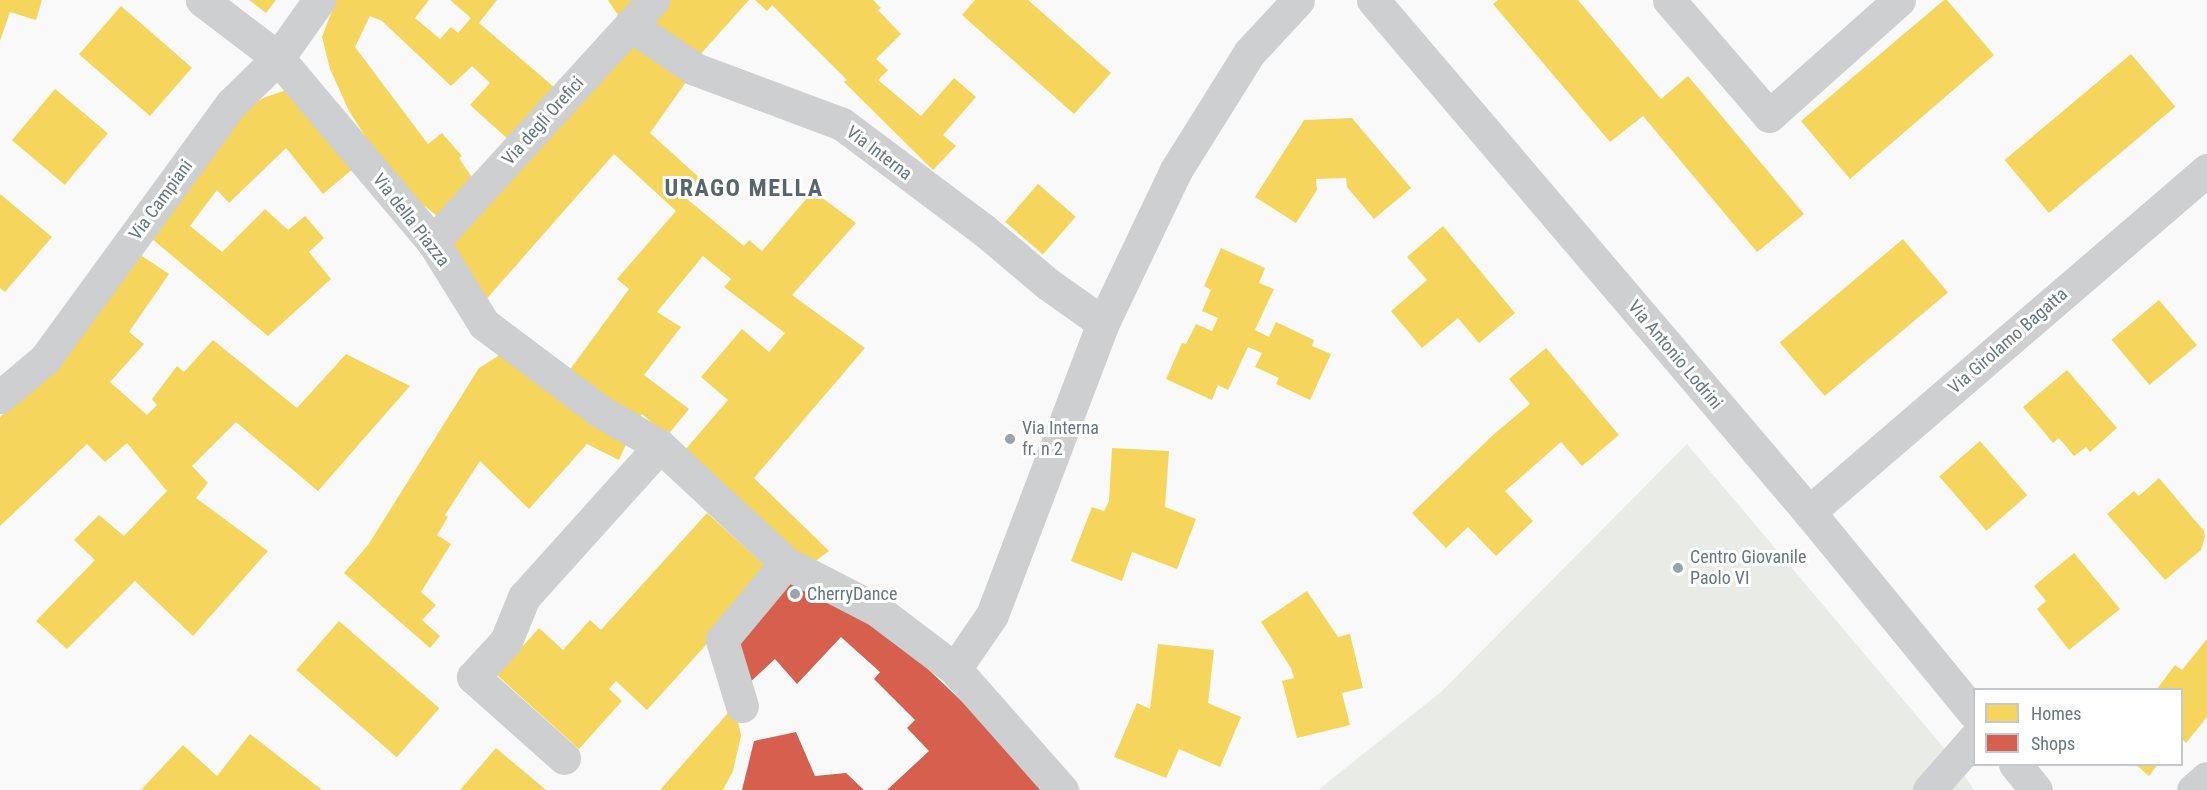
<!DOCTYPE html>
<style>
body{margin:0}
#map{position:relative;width:2207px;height:790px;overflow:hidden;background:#f9f9f9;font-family:"Roboto Condensed",sans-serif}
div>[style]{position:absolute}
.green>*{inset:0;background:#e8ebe6}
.homes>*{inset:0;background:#f6d55c;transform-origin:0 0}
.shops>*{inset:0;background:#d6604d}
.minor>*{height:33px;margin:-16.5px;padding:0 16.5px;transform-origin:16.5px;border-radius:16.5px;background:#cecfd0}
.dots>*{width:16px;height:16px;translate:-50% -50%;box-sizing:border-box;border:3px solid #fff;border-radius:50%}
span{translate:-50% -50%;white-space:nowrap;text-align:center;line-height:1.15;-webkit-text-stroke:6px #fff;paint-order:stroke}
.street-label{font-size:18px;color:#637884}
.poi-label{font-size:18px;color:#637884}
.left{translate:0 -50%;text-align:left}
.district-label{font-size:24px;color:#56666f;font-weight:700;letter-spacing:1.5px}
.legend{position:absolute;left:1973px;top:688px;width:210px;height:78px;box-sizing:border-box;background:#fff;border:2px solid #c1c9ce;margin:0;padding:8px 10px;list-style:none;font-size:18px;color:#637884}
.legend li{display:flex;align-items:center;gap:12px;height:30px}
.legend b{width:30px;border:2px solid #c1c9ce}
</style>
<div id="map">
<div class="green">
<div style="clip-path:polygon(1687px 444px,1955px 761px,1974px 790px,1318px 790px,1441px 692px)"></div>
</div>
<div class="homes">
<div style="clip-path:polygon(0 0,42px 0,36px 20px,10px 12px,0 41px)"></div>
<div style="clip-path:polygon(249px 0,276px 0,266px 13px)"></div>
<div style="clip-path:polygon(336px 0,429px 0,415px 18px,440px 39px,451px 27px,458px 33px,471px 18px,450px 0,497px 0,479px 23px,555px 88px,509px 140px,470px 105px,490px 83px,472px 66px,451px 86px,382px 21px,370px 16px,355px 47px,428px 144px,442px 133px,462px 156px,459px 158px,475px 182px,443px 221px,393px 180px,349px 111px,330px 69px,322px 37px)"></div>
<div style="clip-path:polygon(608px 0,637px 0,620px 18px)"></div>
<div style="clip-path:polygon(669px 0,749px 0,698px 57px,650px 21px)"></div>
<div style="clip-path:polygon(755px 0,873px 0,881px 8px,878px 10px,901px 34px,876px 59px,888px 70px,878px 80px,921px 116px,954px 78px,976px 97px,943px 135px,956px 146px,933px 170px,844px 82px,847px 80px,772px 5px,767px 11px)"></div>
<div style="clip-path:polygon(975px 0,1028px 0,1111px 73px,1074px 114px,962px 15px)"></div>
<div style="clip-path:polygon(1498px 0,1578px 0,1661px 99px,1688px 76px,1804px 214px,1757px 252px,1643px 116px,1610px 142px,1493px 4px)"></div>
<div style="clip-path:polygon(1944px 0,1947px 0,1994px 55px,1850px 179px,1801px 121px)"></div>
<div style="left:121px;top:6px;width:94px;height:64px;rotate:41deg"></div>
<div style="clip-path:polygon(633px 41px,691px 75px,650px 133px,704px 182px,687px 199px,744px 246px,749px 240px,762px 251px,813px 191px,856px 223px,792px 295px,865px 348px,754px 478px,829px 551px,817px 560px,806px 562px,685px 450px,728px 400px,701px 377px,742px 329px,769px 352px,785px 333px,724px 287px,731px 279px,703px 256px,657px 312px,681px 327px,644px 375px,689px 409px,667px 436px,642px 414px,637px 420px,566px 375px,629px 289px,617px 279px,676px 211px,614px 154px,482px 304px,447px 246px)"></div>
<div style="left:2131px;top:54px;width:69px;height:165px;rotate:50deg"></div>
<div style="clip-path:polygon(292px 88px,354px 168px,323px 194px,286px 148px,229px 203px,217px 190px,190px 226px,222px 252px,265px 209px,288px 230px,305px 216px,324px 238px,309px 252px,331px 279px,268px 336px,145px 233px,242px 112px,263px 98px)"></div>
<div style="left:55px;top:89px;width:69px;height:67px;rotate:40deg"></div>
<div style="clip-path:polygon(1352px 118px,1411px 188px,1374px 219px,1347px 187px,1346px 178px,1316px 179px,1317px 190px,1296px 223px,1255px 197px,1304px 120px)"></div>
<div style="left:1038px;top:184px;width:50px;height:50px;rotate:41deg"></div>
<div style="clip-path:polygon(0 194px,52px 237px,5px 292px,0 288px)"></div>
<div style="clip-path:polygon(1443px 226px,1515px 313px,1479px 343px,1458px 318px,1422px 348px,1391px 311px,1427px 280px,1407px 257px)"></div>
<div style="left:1903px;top:239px;width:70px;height:161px;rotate:50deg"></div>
<div style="clip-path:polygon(1221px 248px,1265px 268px,1259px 283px,1274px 289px,1255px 330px,1269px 337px,1276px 322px,1314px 340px,1312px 346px,1331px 354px,1310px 400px,1276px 384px,1279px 378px,1255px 367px,1262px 353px,1248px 347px,1228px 390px,1218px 385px,1212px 400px,1166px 379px,1182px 343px,1186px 344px,1196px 324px,1212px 331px,1218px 318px,1202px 311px,1211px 290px,1204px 286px)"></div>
<div style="clip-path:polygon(136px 252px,169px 274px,129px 332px,144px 344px,110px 382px,147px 415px,157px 405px,152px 399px,177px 366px,184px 372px,213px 340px,297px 408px,346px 354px,410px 386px,318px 491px,236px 422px,192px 466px,208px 483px,196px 498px,268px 551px,193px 636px,135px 581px,67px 649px,36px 621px,95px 560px,74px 540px,99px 515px,124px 536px,167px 491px,127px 443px,105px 462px,87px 444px,0 526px,0 417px,52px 370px)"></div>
<div style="left:2159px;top:300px;width:59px;height:62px;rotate:50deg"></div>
<div style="clip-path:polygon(1546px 348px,1619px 435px,1582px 466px,1561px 442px,1505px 491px,1533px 521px,1496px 556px,1468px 527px,1446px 548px,1412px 513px,1492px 436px,1530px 404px,1509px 379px)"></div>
<div style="clip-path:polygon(503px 353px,629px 438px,619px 460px,587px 444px,529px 509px,480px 461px,445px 515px,448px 517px,437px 535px,451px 544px,421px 592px,436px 605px,422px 620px,440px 636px,430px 648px,344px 573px,368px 545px,479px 368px)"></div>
<div style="clip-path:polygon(2067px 370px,2117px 428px,2090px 452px,2086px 447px,2074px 456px,2059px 438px,2053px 443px,2023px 407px)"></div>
<div style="left:1980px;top:441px;width:72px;height:54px;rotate:49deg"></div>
<div style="clip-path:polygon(1112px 448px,1169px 451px,1165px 507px,1196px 519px,1177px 569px,1132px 552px,1122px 581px,1071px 561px,1092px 507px,1104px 511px,1109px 501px)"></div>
<div style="clip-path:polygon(2159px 478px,2204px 531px,2205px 536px,2201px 550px,2165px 580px,2107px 514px,2134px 491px,2139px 496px)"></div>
<div style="clip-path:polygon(707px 513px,772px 572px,647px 710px,616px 681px,609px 689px,622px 701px,579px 749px,497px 675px,539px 628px,563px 650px,590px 620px,601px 630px)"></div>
<div style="clip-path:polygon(2074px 553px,2120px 609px,2069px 650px,2037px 609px,2046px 601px,2034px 586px)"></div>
<div style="clip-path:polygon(1307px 591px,1338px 637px,1350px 634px,1363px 688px,1342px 693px,1350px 725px,1297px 738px,1282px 681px,1294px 678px,1291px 668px,1261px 622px)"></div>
<div style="left:339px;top:621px;width:133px;height:65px;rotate:41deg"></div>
<div style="clip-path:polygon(2207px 639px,2207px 717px,2186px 743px,2182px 739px,2182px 690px,2156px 690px,2175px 665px,2182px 670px)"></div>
<div style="clip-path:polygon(1158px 644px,1214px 650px,1208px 703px,1241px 717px,1220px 767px,1179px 749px,1166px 778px,1114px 757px,1137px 703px,1150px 709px)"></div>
<div style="clip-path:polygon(735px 705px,741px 736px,733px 771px,723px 790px,660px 790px)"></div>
<div style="clip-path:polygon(250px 734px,322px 790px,141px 790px,183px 745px,217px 776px)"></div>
<div style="clip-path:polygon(496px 748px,546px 790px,460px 790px)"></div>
<div style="clip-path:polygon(2135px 764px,2158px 764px,2149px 776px)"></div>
</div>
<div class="shops">
<div style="clip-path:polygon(787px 575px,890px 633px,1034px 770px,1050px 790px,887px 790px,929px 751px,907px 728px,915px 720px,874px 679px,880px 672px,841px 637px,797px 684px,775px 659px,746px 686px,731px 636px)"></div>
<div style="clip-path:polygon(796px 732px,815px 776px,846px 773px,864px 790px,742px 790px,754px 741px)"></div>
</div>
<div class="minor">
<div style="left:202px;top:0;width:96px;rotate:37.3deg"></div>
<div style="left:278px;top:58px;width:241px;rotate:49.9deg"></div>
<div style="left:433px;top:242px;width:97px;rotate:58.1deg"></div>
<div style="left:484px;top:324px;width:145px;rotate:36.9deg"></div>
<div style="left:600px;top:411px;width:69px;rotate:30.3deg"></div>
<div style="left:660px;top:446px;width:172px;rotate:42.9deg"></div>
<div style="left:786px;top:563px;width:102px;rotate:27.3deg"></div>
<div style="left:877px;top:610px;width:98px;rotate:37.1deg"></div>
<div style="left:955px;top:669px;width:162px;rotate:48.5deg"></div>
<div style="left:1373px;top:0;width:672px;rotate:49.58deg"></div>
<div style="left:1809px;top:512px;width:260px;rotate:50.6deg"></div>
<div style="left:1669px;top:0;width:153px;rotate:49.2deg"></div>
<div style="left:1769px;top:116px;width:174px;rotate:-41.7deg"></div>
<div style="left:630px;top:25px;width:78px;rotate:34.1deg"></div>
<div style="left:695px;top:69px;width:157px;rotate:20.5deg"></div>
<div style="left:842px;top:124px;width:179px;rotate:36.8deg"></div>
<div style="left:985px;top:231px;width:82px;rotate:40.1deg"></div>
<div style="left:1048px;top:284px;width:67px;rotate:35.3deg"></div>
<div style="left:433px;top:242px;width:327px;rotate:-47.7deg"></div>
<div style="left:0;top:397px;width:59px;rotate:-40.2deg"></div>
<div style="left:45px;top:359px;width:317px;rotate:-53.9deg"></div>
<div style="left:232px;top:103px;width:64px;rotate:-44.4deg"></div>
<div style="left:278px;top:58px;width:71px;rotate:-54.7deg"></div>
<div style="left:1809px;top:512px;width:525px;rotate:-40.67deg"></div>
<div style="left:955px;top:669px;width:65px;rotate:-55.6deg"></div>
<div style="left:992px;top:615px;width:312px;rotate:-69.2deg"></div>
<div style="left:1103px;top:323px;width:170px;rotate:-64.5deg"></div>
<div style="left:1176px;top:170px;width:138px;rotate:-58deg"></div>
<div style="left:1249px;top:53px;width:72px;rotate:-47.2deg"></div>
<div style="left:742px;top:706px;width:69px;rotate:-106.9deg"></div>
<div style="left:722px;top:640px;width:100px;rotate:-50.3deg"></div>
<div style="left:564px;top:758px;width:122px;rotate:-138.3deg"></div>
<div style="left:473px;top:677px;width:49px;rotate:-47.5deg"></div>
<div style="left:506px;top:641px;width:48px;rotate:-67.8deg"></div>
<div style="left:524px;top:597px;width:203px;rotate:-48deg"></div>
<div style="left:2015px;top:764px;width:33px;rotate:51deg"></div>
<div style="left:1929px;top:790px;width:68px;rotate:-48.6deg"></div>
<div style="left:2193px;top:790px;width:18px;rotate:-41deg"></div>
</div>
<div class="dots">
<div style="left:1010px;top:439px;background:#98a5ad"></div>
<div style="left:1678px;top:568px;background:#98a5ad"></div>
<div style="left:795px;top:594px;background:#98a5ad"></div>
</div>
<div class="street-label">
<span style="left:543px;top:121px;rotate:-48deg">Via degli Orefici</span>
<span style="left:879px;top:153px;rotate:37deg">Via Interna</span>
<span style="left:161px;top:200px;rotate:-54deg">Via Campiani</span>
<span style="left:411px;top:220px;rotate:52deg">Via della Piazza</span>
<span style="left:2008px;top:341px;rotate:-41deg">Via Girolamo Bagatta</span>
<span style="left:1675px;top:355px;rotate:50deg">Via Antonio Lodrini</span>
</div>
<div class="poi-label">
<span class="left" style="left:1022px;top:439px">Via Interna<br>fr. n 2</span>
<span class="left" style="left:1690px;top:568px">Centro Giovanile<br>Paolo VI</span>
<span class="left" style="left:807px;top:594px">CherryDance</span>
</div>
<div class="district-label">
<span style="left:744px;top:189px">URAGO MELLA</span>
</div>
<ul class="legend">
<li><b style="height:16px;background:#f6d55c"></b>Homes</li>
<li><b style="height:16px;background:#d6604d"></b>Shops</li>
</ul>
</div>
